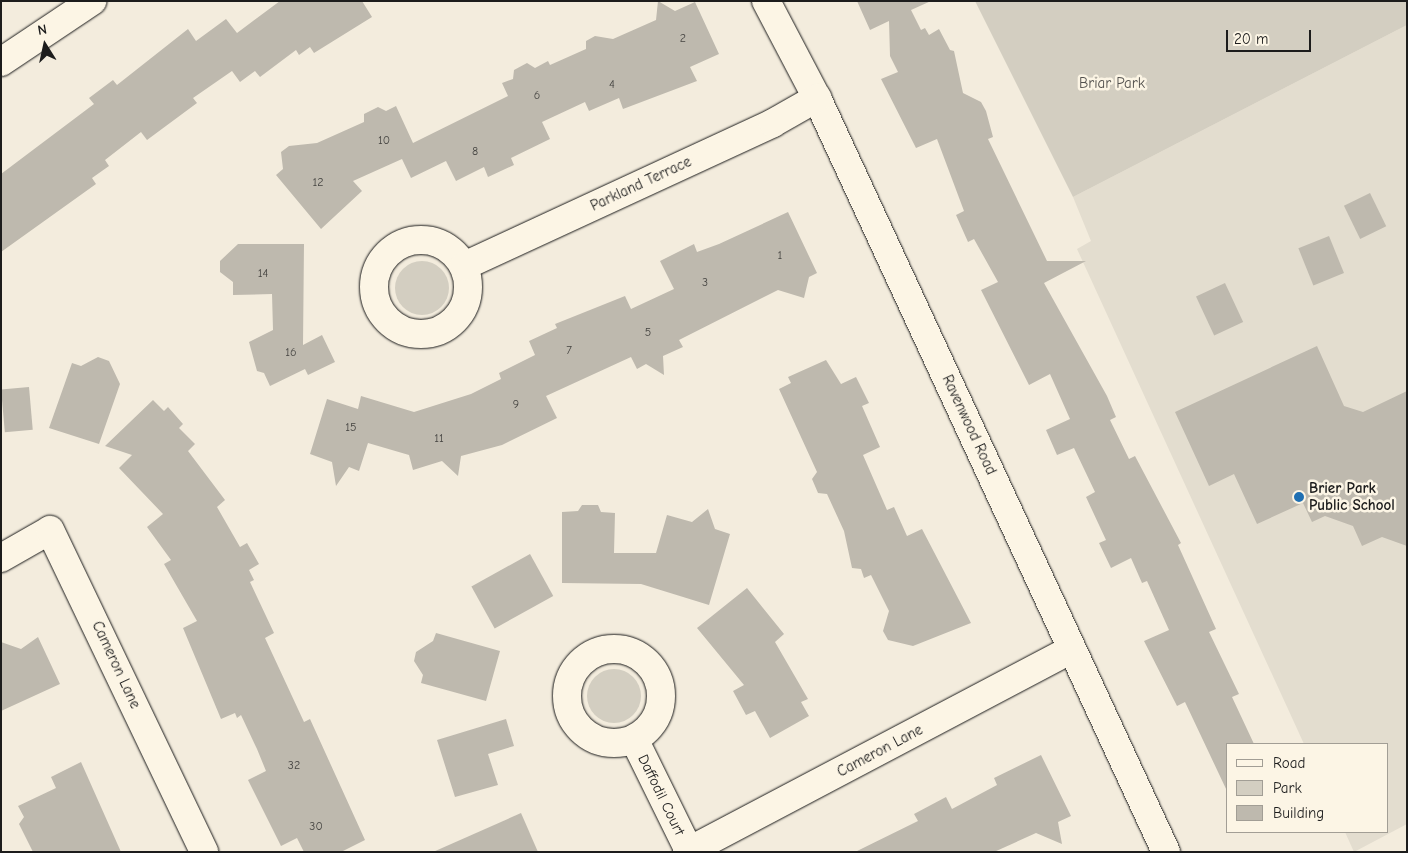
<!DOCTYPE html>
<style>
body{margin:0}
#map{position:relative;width:1408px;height:853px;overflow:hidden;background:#f3ecdd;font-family:"Comic Neue",sans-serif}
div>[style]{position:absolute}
.built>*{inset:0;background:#e3ddcf}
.green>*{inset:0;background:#d3cec1}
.round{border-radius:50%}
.building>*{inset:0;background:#beb9ae;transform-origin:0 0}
.roads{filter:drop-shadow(0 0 1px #1c1c1c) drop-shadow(0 0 1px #1c1c1c)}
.street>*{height:28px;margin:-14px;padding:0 14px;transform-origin:14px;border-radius:14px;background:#fcf5e5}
.street>.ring{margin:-14px;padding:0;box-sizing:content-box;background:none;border:28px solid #fcf5e5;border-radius:50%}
.dots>*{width:14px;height:14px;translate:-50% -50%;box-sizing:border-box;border:2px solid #fcf5e5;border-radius:50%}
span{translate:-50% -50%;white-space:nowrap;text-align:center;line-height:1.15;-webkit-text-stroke:5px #fcf5e5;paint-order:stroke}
.number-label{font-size:12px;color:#444340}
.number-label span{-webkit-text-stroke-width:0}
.park-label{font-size:15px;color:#53514e}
.street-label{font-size:15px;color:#1c1c1c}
.poi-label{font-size:15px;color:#1c1c1c;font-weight:700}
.left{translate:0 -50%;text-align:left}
.frame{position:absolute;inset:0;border:2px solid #1c1c1c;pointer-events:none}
.legend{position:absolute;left:1226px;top:743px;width:162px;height:90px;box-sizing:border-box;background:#fcf5e5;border:1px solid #a29e95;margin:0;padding:6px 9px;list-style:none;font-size:15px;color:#1c1c1c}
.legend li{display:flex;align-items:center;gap:10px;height:25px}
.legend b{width:25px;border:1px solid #a29e95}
.north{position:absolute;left:20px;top:20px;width:50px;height:50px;-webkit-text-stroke:4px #fcf5e5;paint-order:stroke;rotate:350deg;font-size:14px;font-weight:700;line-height:20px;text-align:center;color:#1c1c1c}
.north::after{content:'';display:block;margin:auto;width:18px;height:22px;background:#1c1c1c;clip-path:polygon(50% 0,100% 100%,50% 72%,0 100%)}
.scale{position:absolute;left:1226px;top:30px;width:85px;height:22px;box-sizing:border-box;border:2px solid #1c1c1c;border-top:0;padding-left:6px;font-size:15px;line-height:18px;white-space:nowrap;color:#1c1c1c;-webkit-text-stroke:4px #fcf5e5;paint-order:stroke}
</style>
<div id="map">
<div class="built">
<div style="clip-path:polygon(1407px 25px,1407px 824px,1354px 852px,1345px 832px,1387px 832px,1387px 744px,1304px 744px,1077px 249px,1091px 241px,1073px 197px)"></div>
</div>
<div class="green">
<div style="clip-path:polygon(975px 1px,1407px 1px,1407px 25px,1073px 197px)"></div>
<div class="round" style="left:395px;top:261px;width:54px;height:54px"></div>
<div class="round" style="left:587px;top:669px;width:54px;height:54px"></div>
</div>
<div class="building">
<div style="clip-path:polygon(280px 1px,362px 1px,372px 17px,314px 53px,310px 47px,299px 55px,296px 50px,260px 77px,255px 71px,240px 82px,232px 71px,193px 98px,197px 103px,147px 140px,141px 132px,105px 160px,109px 166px,92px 178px,96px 184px,1px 252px,1px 174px,94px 104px,89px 98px,113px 80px,117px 85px,188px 29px,196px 41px,226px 19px,237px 33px)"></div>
<div style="clip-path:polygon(658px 1px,675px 11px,695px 2px,719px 54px,690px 67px,697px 81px,623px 109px,619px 98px,589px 111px,585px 102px,542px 122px,550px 139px,511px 158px,514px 165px,488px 177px,484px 167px,456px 181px,446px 161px,411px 178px,402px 159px,353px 181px,362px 191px,321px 229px,276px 175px,283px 169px,281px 152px,289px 146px,317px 143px,364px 122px,364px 114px,378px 107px,386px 111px,396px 106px,413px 143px,508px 96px,502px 83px,513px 79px,514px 70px,527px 63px,535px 68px,548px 61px,550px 65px,586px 49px,586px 41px,595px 36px,613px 39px,656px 20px)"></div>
<div style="clip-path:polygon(857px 1px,931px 1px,911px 10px,921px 30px,925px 28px,929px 35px,939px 29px,950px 50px,954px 51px,963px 93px,981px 102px,986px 111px,993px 137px,988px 139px,1047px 261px,1086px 261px,1044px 283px,1107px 396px,1116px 417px,1110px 420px,1129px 459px,1135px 456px,1181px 543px,1178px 545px,1216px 629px,1209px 632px,1239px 694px,1232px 697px,1254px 744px,1227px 744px,1227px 791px,1185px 702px,1177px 706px,1144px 641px,1169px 630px,1147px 581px,1142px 583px,1131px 558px,1111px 568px,1099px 543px,1106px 540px,1086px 497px,1095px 492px,1074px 448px,1057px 455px,1046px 430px,1070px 419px,1050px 374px,1029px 385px,981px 290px,998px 282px,974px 239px,968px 242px,956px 215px,964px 211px,937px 139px,916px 148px,881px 79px,898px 72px,890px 56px,889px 21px,870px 30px)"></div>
<div style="left:1370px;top:193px;width:37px;height:29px;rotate:64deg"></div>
<div style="clip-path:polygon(788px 212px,817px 273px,809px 277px,804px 298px,778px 290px,679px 340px,683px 347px,663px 356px,664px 375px,646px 364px,637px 369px,631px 357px,546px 396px,557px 418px,502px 445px,461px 456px,458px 476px,442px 461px,413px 470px,409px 455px,368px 443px,359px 471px,349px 467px,336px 486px,332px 462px,310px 454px,327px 399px,358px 409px,361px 396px,414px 412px,471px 394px,501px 379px,499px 373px,535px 355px,529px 341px,557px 328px,555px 324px,625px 296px,631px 309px,674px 289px,660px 261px,694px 244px,697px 252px,719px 244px)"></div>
<div style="left:1329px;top:236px;width:40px;height:33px;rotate:68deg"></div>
<div style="clip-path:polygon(238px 244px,304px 244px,303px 345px,322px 335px,335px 362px,308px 375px,305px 369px,270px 386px,264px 373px,257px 371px,249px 342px,273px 330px,272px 294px,233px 295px,233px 282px,220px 272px,220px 261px)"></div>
<div style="left:1225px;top:283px;width:43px;height:32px;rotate:65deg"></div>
<div style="clip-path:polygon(1317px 346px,1344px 406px,1363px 412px,1407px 391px,1407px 546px,1382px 537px,1362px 546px,1353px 526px,1325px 516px,1312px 522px,1303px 503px,1257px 524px,1234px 474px,1209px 486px,1175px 412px)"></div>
<div style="clip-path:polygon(98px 357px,109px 361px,120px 384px,99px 444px,49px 428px,72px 363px,81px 366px)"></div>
<div style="clip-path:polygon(826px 360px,841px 384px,856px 377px,869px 403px,862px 406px,880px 447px,863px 455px,887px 510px,894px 507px,907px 536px,922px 529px,971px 623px,913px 646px,888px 640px,883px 631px,889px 611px,871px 575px,864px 578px,861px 569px,852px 568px,844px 531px,827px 494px,818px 493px,812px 479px,817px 472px,779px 389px,791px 383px,788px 377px)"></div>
<div style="left:29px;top:387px;width:43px;height:28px;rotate:85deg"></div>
<div style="clip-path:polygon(153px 400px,164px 411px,168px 407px,183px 424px,179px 428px,195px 444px,188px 451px,225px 500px,217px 507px,240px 547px,247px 543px,259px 564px,249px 570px,254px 580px,250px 582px,274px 633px,265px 638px,304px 722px,310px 719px,365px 840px,341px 852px,304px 852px,297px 838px,281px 846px,248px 780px,266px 771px,257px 749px,241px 715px,237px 718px,235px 713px,221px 719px,183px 628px,197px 621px,164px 564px,171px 560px,147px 527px,163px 514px,119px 468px,132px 455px,105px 446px)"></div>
<div style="clip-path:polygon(582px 505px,598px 505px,601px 512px,615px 513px,614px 553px,656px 553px,667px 515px,692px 522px,708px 509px,715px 529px,730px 534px,709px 605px,641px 584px,562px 583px,562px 512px,578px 511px)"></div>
<div style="left:530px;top:554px;width:48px;height:67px;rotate:61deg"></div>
<div style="clip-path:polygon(747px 588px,784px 634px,775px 642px,808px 699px,801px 702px,809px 716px,770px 738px,755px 711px,746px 715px,733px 691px,744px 685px,697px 628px)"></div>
<div style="clip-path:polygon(436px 633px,500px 651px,486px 701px,421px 683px,423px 675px,414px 661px,416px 652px,433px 641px)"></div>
<div style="clip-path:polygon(38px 637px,60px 684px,1px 711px,1px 642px,21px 649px)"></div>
<div style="clip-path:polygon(506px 719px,514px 746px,488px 754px,498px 785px,455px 797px,437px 740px)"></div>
<div style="clip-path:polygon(1041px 755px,1071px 816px,1058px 822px,1062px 844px,1036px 833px,994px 852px,855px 852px,918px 821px,914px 814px,946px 797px,952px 809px,997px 785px,994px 778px)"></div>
<div style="clip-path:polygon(81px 762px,121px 852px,33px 852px,19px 824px,24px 817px,18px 806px,56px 788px,51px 777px)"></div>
<div style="clip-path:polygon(521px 813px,538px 852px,433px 852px)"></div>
</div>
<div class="roads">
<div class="street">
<div style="left:766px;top:1px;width:110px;rotate:62.3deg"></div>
<div style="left:817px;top:98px;width:831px;rotate:65.16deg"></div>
<div style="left:1px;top:62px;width:110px;rotate:-33.8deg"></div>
<div class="ring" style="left:374px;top:240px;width:66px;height:66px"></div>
<div style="left:464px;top:266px;width:340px;rotate:-24.8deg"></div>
<div style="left:773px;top:123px;width:51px;rotate:-29.6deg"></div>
<div style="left:1px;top:558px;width:56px;rotate:-29.7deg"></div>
<div style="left:50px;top:530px;width:357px;rotate:64.4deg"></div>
<div class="ring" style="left:567px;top:649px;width:66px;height:66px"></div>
<div style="left:634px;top:739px;width:125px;rotate:63.8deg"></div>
<div style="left:687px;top:852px;width:435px;rotate:-27.8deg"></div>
</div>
</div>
<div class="dots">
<div style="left:1299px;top:497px;background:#1f6fb2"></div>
</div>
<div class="number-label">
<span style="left:683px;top:39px">2</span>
<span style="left:612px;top:85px">4</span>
<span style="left:537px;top:96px">6</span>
<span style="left:384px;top:141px">10</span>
<span style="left:475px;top:152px">8</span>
<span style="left:318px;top:183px">12</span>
<span style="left:780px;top:256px">1</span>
<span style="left:263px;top:274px">14</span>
<span style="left:705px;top:283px">3</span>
<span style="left:648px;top:333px">5</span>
<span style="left:569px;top:351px">7</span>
<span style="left:291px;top:353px">16</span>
<span style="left:516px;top:405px">9</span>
<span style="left:351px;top:428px">15</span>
<span style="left:439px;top:439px">11</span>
<span style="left:294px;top:766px">32</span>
<span style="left:316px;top:827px">30</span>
</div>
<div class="park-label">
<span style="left:1112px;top:84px">Briar Park</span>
</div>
<div class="street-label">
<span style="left:641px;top:184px;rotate:-25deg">Parkland Terrace</span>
<span style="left:969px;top:425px;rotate:65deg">Ravenwood Road</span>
<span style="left:116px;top:665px;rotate:65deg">Cameron Lane</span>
<span style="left:880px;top:751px;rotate:-28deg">Cameron Lane</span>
<span style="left:661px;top:795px;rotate:64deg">Daffodil Court</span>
</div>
<div class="poi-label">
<span class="left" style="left:1309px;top:497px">Brier Park<br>Public School</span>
</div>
<div class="frame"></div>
<ul class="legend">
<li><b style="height:6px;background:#fcf5e5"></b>Road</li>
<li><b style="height:14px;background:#d3cec1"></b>Park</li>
<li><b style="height:14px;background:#beb9ae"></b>Building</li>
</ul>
<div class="north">N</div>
<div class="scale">20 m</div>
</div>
